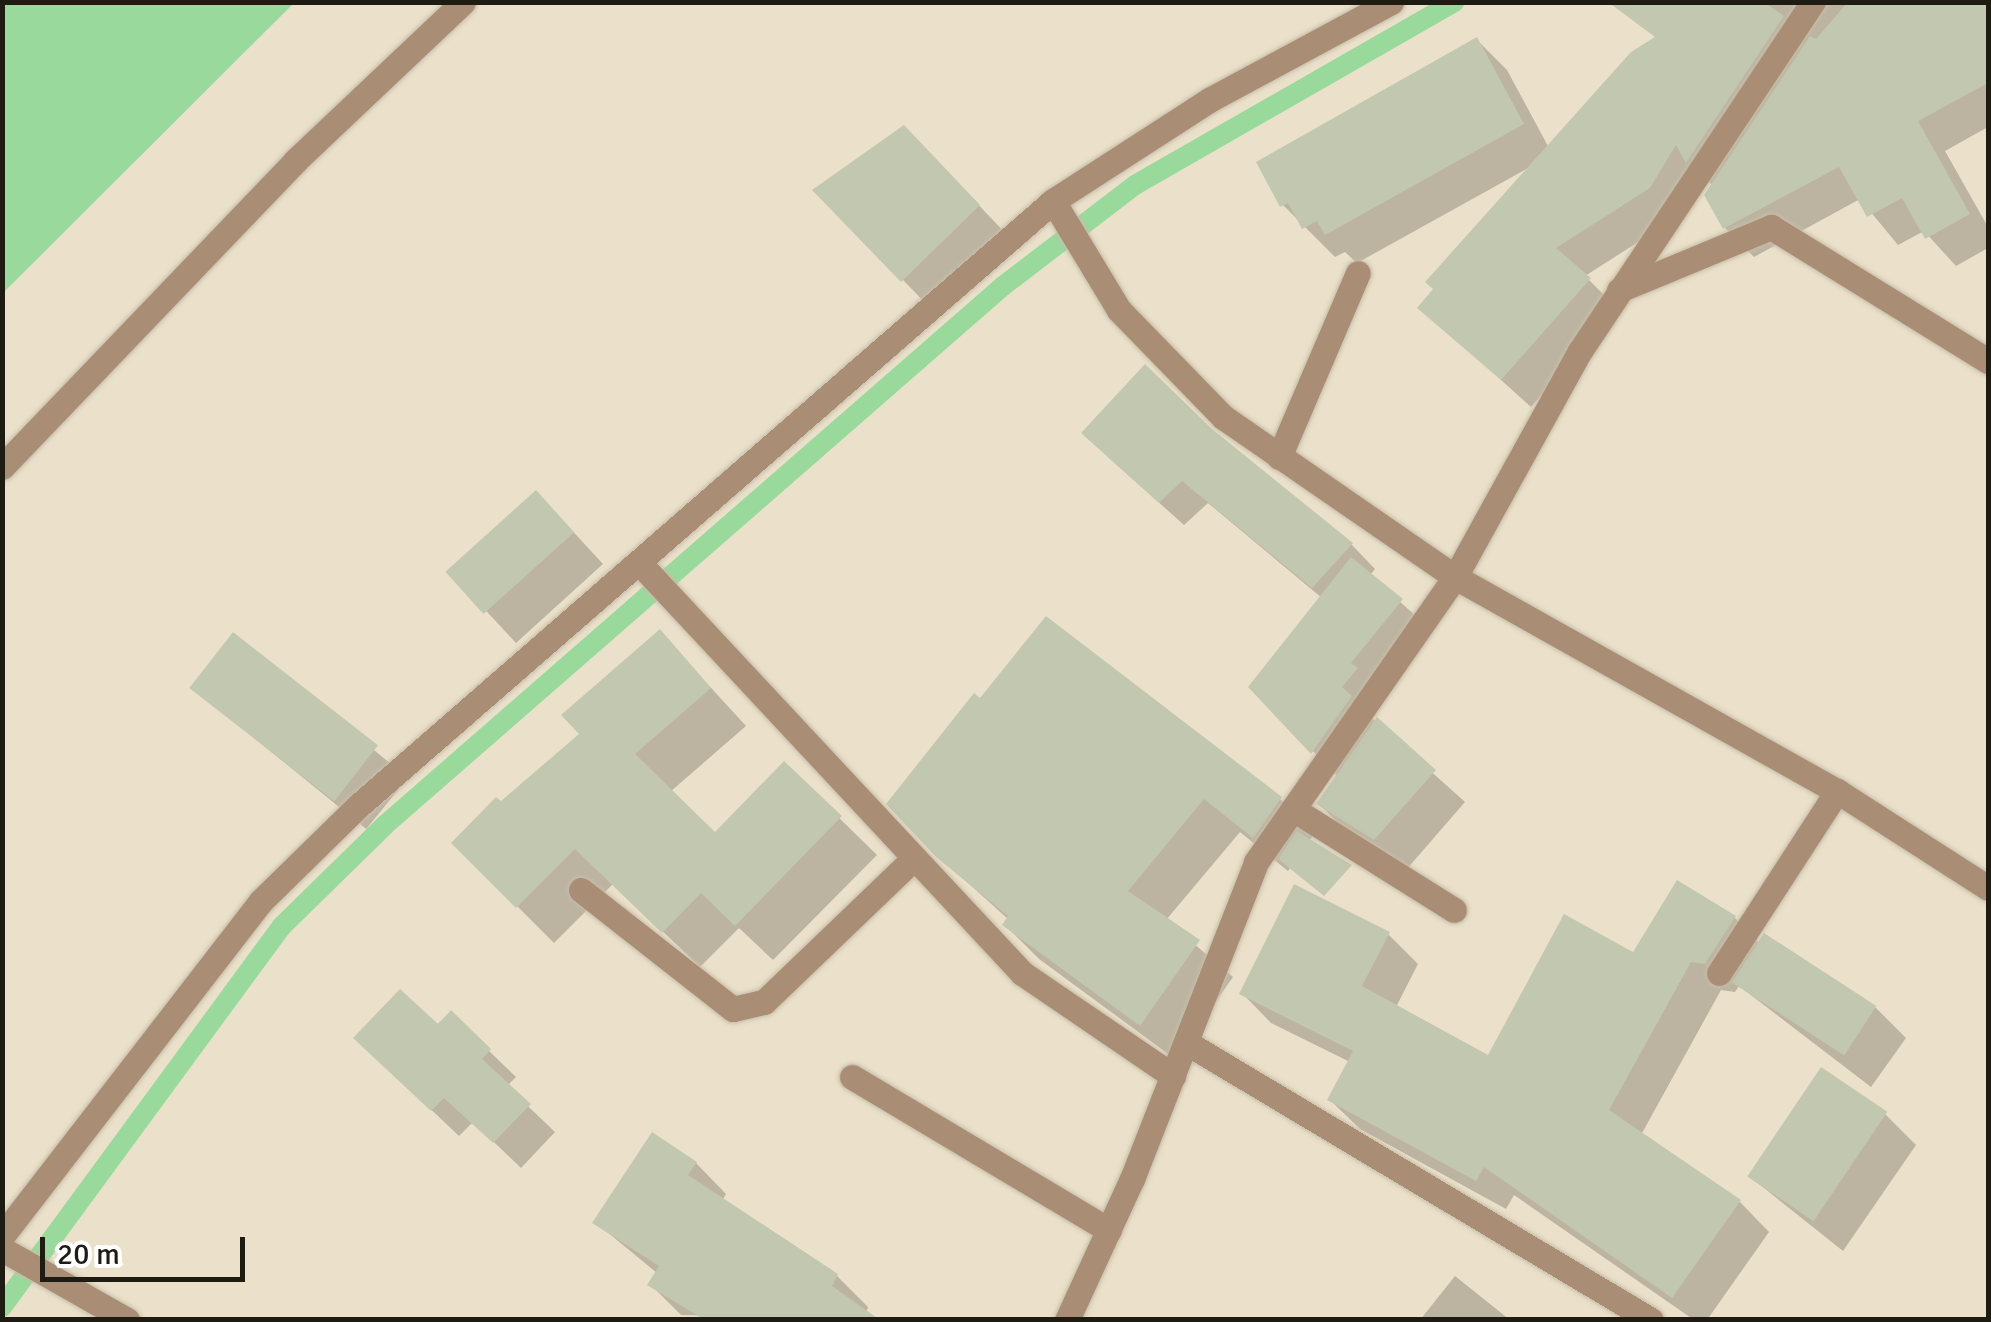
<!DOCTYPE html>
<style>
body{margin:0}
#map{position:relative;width:1991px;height:1322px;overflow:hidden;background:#ebe1ca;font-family:Signika,sans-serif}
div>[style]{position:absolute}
.water>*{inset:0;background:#99da9c}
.shadow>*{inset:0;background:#0003;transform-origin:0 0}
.stream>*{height:20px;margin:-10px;padding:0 10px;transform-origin:10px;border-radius:10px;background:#99da9c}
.building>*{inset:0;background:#c2c7b0;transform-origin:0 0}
.roads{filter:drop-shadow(0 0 2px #c6bda9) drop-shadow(0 0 2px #c6bda9)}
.service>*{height:25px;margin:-12.5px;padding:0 12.5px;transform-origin:12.5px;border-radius:12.5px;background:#a98d75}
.minor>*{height:25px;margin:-12.5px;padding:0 12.5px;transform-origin:12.5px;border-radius:12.5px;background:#a98d75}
span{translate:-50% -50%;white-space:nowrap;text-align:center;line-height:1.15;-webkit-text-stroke:9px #fff;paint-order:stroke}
.frame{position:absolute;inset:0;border:5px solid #1e1b12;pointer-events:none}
.scale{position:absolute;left:40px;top:1237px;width:205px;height:45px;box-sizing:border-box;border:5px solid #1e1b12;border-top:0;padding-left:12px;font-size:30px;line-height:35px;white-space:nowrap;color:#1e1b12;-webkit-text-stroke:8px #fff;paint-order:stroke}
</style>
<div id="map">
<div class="water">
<div style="clip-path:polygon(3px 2px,294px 2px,294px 3px,3px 293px)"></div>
</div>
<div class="shadow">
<div style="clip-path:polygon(1631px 2px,1988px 2px,1988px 127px,1945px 151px,1988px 227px,1988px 248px,1956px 266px,1924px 231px,1898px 245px,1860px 199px,1754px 257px,1725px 228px,1713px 186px,1704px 177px,1679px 216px,1585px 276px,1618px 309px,1531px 407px,1420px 307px,1530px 167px,1357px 263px,1345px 252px,1335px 257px,1283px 205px,1477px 40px,1507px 70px,1549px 148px,1656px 39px)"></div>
<div style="clip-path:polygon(935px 159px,1009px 237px,933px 311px,903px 280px)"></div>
<div style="clip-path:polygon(1210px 430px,1352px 545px,1375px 569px,1370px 575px,1427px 626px,1367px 714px,1465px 802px,1406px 870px,1350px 835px,1319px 804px,1338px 777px,1251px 687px,1322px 598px,1208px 503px,1184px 525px,1108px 457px)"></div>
<div style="clip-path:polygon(566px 524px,603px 564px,516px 643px,449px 571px)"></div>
<div style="clip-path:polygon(660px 632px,746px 726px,670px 792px,715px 835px,784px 764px,877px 855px,773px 960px,739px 928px,700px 967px,613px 884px,554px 943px,454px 843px,583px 734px)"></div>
<div style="left:233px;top:636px;width:225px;height:66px;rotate:39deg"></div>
<div style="clip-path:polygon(974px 696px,1280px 799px,1315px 833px,1288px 871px,1240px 832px,1166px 920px,1233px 977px,1175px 1059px,1039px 959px,1005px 925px,1008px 919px,937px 855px)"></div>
<div style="clip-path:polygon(1678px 884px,1735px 918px,1760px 944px,1875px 1007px,1906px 1038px,1871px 1087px,1739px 986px,1735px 992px,1721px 990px,1641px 1135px,1740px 1202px,1769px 1232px,1707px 1320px,1694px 1320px,1514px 1195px,1506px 1209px,1360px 1129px,1330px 1100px,1350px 1062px,1271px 1023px,1242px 993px,1388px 934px,1418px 964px,1396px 1007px,1489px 1058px,1633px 955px)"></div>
<div style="clip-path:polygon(451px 1014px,516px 1077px,507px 1086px,555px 1132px,521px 1168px,473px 1122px,459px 1136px,383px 1064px)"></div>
<div style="clip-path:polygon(1822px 1071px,1885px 1114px,1916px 1145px,1843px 1251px,1749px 1176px)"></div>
<div style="clip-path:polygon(696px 1163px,726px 1194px,722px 1201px,837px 1276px,868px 1307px,864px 1320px,681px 1315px,650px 1284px,657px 1273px,595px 1222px)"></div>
<div style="clip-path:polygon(1455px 1276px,1510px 1320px,1420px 1320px)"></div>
</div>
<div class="stream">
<div style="left:2px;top:1307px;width:473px;rotate:-53.7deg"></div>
<div style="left:282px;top:926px;width:144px;rotate:-44.4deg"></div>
<div style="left:385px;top:825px;width:820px;rotate:-41.09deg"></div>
<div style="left:1003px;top:286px;width:166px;rotate:-37.4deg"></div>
<div style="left:1135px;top:185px;width:368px;rotate:-29.8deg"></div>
</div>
<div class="building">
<div style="clip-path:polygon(1608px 2px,1764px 2px,1784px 16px,1686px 163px,1676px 145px,1650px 188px,1556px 248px,1591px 278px,1501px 380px,1417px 308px,1433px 289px,1425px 282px,1631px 52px,1655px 37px)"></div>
<div style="clip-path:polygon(1848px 2px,1988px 2px,1988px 83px,1918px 121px,1970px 214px,1925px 239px,1902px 198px,1867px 217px,1839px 167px,1723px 229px,1704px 195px,1810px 36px,1816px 39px)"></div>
<div style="clip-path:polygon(1477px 37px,1524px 124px,1325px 235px,1317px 221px,1302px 229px,1288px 203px,1280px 207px,1256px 162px)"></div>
<div style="clip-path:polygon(904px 125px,980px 205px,901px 282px,812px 190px)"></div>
<div style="clip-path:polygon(1145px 364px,1212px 429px,1353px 543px,1312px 588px,1182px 481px,1159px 503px,1081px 433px)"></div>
<div style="left:536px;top:490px;width:57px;height:122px;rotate:48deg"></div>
<div style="clip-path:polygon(1351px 557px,1403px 599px,1351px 663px,1358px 668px,1342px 687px,1352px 696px,1311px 754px,1248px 687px)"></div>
<div style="clip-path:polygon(1046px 616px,1282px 797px,1253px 838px,1204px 799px,1128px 891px,1200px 940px,1140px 1026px,1002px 925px,1008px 916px,936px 857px,886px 804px,974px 693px,980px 698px)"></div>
<div style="clip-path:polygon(660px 629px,711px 688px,635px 754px,715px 832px,784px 761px,842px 816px,735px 926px,701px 893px,662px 933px,575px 849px,516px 908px,451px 843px,496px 797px,501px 801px,579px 734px,561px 715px)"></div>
<div style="left:233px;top:632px;width:184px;height:71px;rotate:38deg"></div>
<div style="clip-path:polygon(1377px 717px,1436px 770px,1374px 840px,1316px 804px)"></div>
<div style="clip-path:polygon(1297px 831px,1352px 865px,1324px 896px,1278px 859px)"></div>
<div style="clip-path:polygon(1677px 880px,1736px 916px,1705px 964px,1691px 962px,1609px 1110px,1741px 1200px,1672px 1298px,1484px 1167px,1476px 1181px,1327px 1100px,1353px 1051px,1239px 994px,1294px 884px,1390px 932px,1362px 986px,1488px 1055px,1564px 914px,1633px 952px)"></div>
<div style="left:1764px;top:933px;width:134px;height:59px;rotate:33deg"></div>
<div style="clip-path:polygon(400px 989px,438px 1024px,451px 1010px,491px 1049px,482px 1059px,531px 1104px,493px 1143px,444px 1098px,431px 1111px,353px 1038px)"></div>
<div style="left:1821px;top:1067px;width:80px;height:132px;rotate:34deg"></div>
<div style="clip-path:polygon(652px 1132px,697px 1162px,688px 1175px,838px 1274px,832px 1286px,880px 1320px,705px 1320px,647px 1285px,659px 1266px,592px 1223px)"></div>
</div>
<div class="roads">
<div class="service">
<div style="left:1279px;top:457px;width:200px;rotate:-66.8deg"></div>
<div style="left:1293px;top:809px;width:190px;rotate:32.1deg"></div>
<div style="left:581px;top:890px;width:193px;rotate:38.1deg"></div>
<div style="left:733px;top:1009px;width:32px;rotate:-13deg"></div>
<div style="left:764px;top:1002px;width:208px;rotate:-43.8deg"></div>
<div style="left:1719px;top:973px;width:217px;rotate:-57deg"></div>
<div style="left:852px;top:1077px;width:299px;rotate:30.8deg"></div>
</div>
<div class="minor">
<div style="left:1053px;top:201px;width:127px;rotate:58.8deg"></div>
<div style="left:1119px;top:310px;width:149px;rotate:45.8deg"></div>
<div style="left:1223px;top:417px;width:282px;rotate:34.6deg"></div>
<div style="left:1455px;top:577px;width:438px;rotate:29.3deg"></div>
<div style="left:1837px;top:791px;width:179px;rotate:32.7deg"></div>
<div style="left:1619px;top:290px;width:165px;rotate:-22.5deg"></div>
<div style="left:1771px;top:227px;width:255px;rotate:31.7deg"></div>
<div style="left:2px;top:467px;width:424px;rotate:-46.2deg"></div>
<div style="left:295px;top:161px;width:231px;rotate:-43.4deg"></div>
<div style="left:645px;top:569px;width:553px;rotate:46.98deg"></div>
<div style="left:1022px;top:973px;width:183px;rotate:34.3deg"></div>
<div style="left:1187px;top:1043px;width:540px;rotate:30.84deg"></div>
<div style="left:2px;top:1236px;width:423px;rotate:-52.3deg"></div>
<div style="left:261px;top:901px;width:136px;rotate:-44.4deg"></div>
<div style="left:358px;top:806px;width:921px;rotate:-41.04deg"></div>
<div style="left:1053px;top:201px;width:186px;rotate:-32.9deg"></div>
<div style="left:1209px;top:100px;width:207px;rotate:-28.3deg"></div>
<div style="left:2px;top:1249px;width:144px;rotate:29.6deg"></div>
<div style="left:1067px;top:1320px;width:155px;rotate:-65.3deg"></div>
<div style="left:1132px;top:1179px;width:340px;rotate:-68.6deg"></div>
<div style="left:1256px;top:862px;width:348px;rotate:-55.1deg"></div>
<div style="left:1455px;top:577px;width:258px;rotate:-61.1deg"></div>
<div style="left:1580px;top:351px;width:420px;rotate:-56.3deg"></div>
</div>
</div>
<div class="frame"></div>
<div class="scale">20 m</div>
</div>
